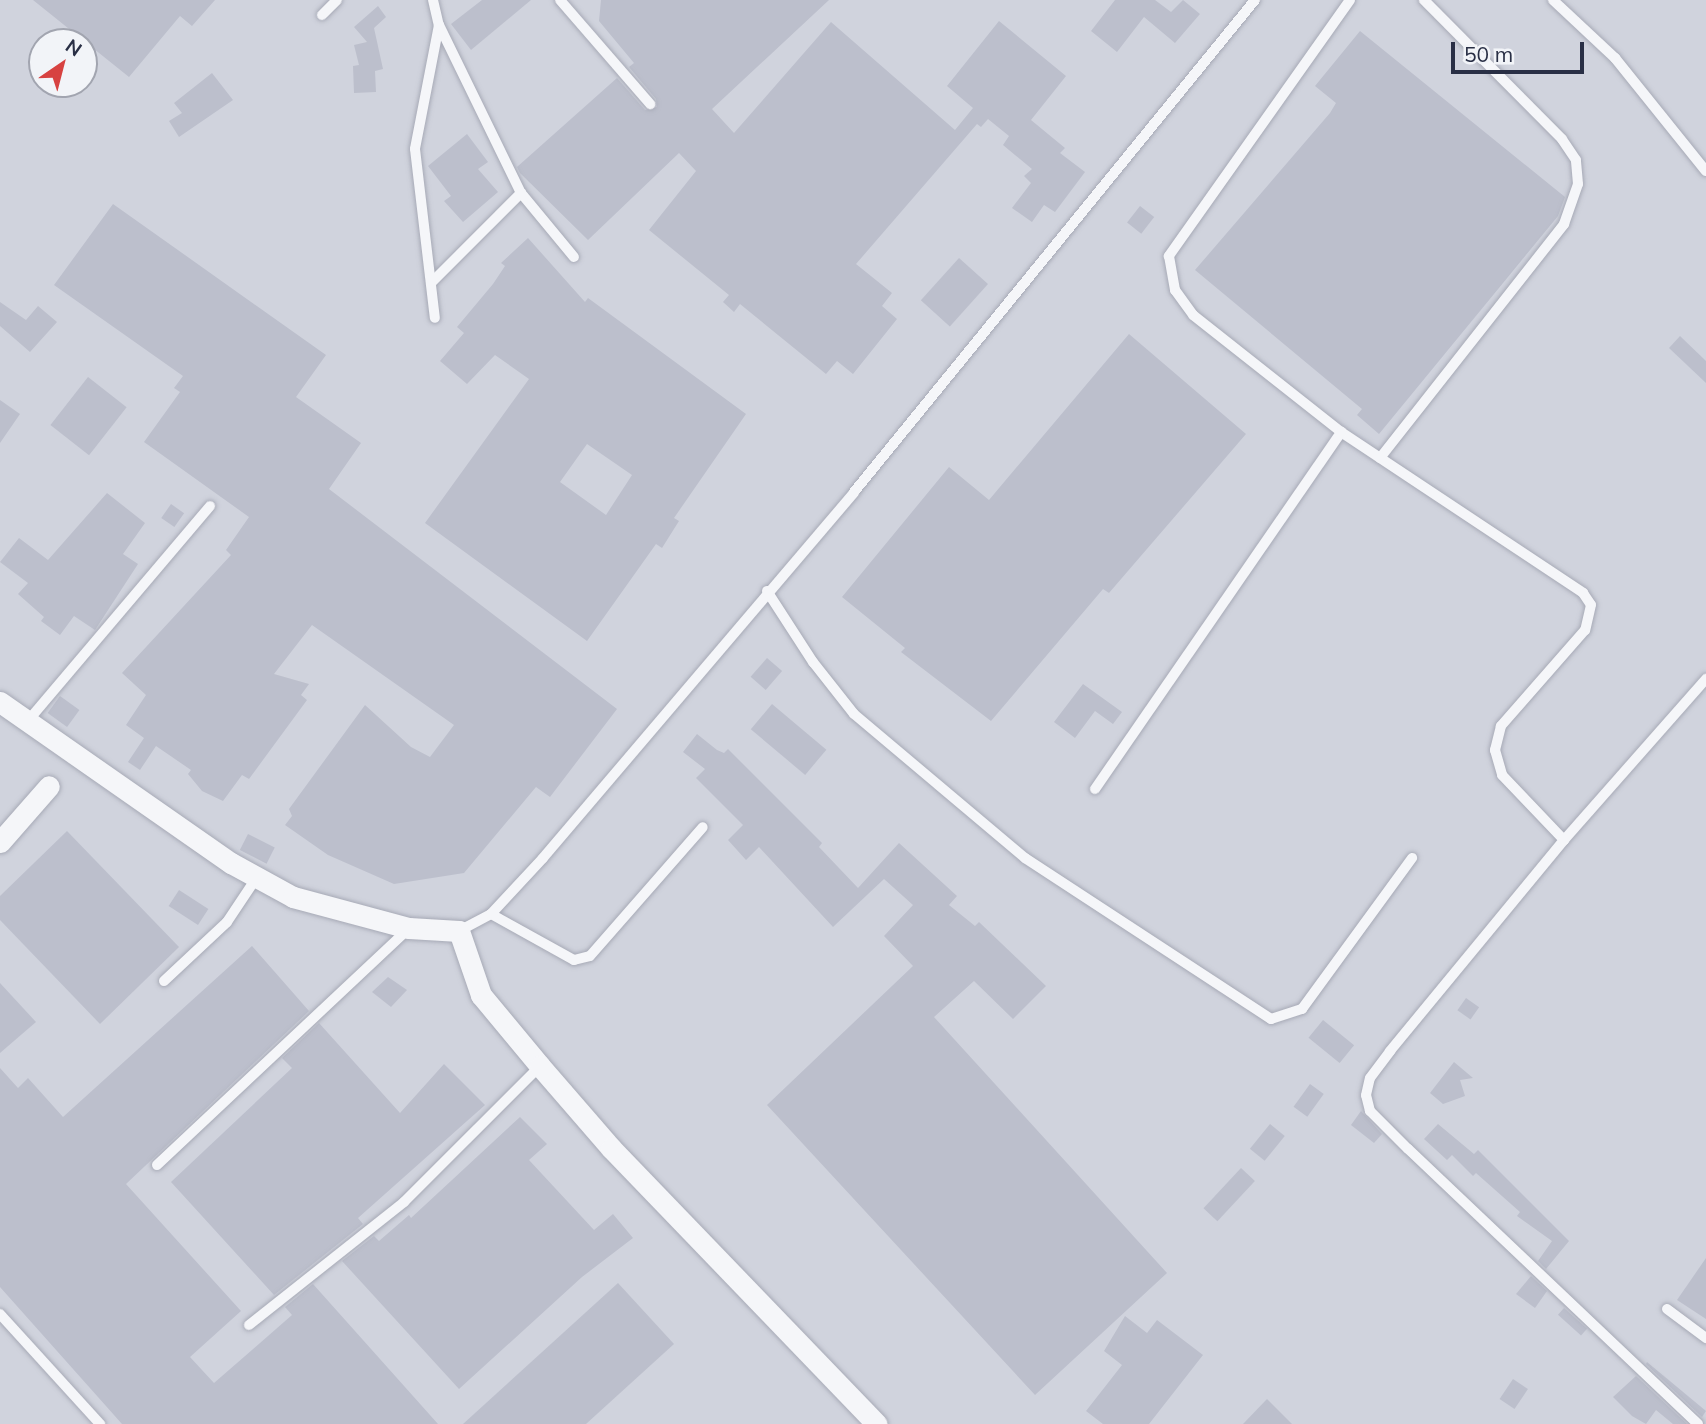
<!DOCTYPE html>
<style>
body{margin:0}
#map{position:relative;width:1706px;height:1424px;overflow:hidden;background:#e2e4eb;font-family:Mulish,sans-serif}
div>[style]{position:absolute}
.built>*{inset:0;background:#d0d3dd}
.building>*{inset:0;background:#bcbfcc;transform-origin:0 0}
.roads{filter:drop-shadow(0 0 2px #a7aab6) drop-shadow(0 0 2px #a7aab6)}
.service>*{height:10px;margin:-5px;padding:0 5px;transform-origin:5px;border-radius:5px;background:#f5f6f9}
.minor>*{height:21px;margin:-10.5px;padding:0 10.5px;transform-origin:10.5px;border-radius:10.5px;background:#f5f6f9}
span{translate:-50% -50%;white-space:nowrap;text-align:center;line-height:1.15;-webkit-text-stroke:7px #f2f4f8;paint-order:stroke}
.north{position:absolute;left:28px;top:28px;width:70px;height:70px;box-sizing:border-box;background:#f2f4f8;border:2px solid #a2a5b0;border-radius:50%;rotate:35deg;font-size:19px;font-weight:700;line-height:28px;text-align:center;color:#292f45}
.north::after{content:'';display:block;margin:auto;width:24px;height:32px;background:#d74241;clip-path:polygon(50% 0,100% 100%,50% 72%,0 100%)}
.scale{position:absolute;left:1451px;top:42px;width:133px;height:32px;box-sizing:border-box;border:4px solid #292f45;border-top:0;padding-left:9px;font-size:21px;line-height:24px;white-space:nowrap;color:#292f45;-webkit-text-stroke:5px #f2f4f8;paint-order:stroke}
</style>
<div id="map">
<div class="built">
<div style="clip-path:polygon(evenodd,0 0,1706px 0,1706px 1424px,0 1424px,0 0,42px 42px,84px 42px,84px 84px,42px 84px,42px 42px)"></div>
</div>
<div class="building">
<div style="clip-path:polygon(33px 0,215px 0,192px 26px,180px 16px,129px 77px)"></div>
<div style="clip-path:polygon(482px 0,531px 0,471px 50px,451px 24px)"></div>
<div style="clip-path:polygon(601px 0,829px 0,712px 109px,734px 133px,831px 22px,955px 130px,973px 108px,947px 86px,999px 21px,1066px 76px,1031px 120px,1065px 148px,1060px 153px,1085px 172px,1055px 212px,1044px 205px,1032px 222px,1012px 208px,1031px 183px,1024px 176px,1032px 169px,1003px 145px,1009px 136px,988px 119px,981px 127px,977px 124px,856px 264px,892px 293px,882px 306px,897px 319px,853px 374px,837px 361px,826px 374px,740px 304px,734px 312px,723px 302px,729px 295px,649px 230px,696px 171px,679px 153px,588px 240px,520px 173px,517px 167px,617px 78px,645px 110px,657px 107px,656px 99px,629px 67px,634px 63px,599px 21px)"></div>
<div style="clip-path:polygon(1115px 0,1155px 0,1171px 12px,1183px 0,1200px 14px,1175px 43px,1144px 17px,1117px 52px,1091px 31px)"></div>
<div style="clip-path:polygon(378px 6px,386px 17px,374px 28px,383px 69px,375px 71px,376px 92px,354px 93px,353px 66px,359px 65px,354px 45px,367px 42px,354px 27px)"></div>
<div style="clip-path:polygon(1360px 31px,1565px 197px,1558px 216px,1379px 434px,1357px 415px,1362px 409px,1195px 270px,1330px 113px,1336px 103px,1315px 86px)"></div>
<div style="clip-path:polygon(212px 73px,233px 100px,179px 137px,169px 121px,182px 113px,174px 103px)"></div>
<div style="clip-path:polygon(467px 134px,488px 162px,478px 169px,498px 192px,463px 222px,444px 201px,451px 196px,428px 166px)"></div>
<div style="clip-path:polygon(113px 204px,326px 355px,296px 397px,361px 443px,329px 489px,617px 709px,550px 797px,536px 787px,464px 873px,394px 884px,328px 855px,285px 825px,292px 816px,289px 809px,365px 705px,411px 747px,430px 757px,454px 725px,312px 625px,274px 674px,309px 684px,301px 695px,307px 700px,249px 779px,242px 775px,223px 801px,202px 791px,188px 774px,191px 770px,156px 746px,140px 770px,128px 762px,144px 738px,126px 725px,146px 695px,122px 673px,231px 555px,226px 550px,249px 517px,144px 442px,180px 392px,174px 388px,183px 376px,54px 285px)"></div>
<div style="left:1140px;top:206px;width:18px;height:21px;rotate:38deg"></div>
<div style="clip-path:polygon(evenodd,528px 238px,585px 302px,588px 298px,746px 414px,674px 518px,679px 521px,662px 548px,656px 544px,587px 641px,425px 523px,529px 379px,495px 355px,467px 384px,440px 361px,464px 333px,457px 327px,493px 284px,505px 266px,501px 263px,528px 238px,587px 444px,632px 475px,606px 515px,560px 482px,587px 444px)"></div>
<div style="left:959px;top:258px;width:39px;height:57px;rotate:42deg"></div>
<div style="clip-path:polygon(0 302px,26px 320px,38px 306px,57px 322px,30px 352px,0 326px)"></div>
<div style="clip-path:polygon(1129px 334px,1246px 434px,1109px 593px,1103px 589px,991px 721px,901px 652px,905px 648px,842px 597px,949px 467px,989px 500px)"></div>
<div style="clip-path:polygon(1680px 336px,1706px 361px,1706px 383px,1669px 348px)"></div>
<div style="left:88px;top:377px;width:49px;height:61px;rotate:38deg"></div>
<div style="clip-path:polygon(0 400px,20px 414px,0 443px)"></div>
<div style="clip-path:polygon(107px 493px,145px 523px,123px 554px,138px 564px,95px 630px,74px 616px,60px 635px,41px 621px,44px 617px,18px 594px,28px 583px,0 562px,19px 538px,48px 560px)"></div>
<div style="left:171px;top:504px;width:16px;height:17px;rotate:35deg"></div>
<div style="left:767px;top:658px;width:20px;height:25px;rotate:41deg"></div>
<div style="clip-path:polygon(1083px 684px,1122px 712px,1113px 724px,1095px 711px,1075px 738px,1054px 722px)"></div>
<div style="left:60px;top:696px;width:24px;height:21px;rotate:36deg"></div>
<div style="left:772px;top:704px;width:71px;height:33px;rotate:40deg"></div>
<div style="clip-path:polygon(697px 734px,717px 750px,724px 753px,728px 749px,822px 843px,819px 847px,858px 888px,899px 843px,957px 896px,949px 905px,975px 926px,979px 922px,1046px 986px,1013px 1019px,974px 981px,934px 1017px,1167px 1273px,1035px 1395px,767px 1105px,913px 966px,884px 936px,913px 905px,884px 879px,833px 927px,759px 847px,746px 860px,728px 840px,743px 825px,696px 778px,705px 769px,683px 752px)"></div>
<div style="clip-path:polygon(67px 831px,179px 947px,100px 1024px,0 920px,0 896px)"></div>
<div style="left:248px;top:834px;width:30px;height:18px;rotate:27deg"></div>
<div style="left:179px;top:890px;width:35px;height:19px;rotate:33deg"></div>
<div style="clip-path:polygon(252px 946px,309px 1011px,126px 1184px,241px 1311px,190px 1357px,214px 1383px,292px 1315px,285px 1307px,313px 1284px,438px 1424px,122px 1424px,0 1287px,0 1068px,18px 1088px,28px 1078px,63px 1117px)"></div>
<div style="clip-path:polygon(388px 977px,407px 990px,391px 1007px,372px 992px)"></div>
<div style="clip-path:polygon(0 983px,36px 1022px,0 1053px)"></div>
<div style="left:1466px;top:998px;width:16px;height:15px;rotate:35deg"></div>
<div style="left:1323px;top:1020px;width:40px;height:23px;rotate:39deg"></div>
<div style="clip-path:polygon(319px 1023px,400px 1113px,444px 1064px,485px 1105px,358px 1218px,363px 1224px,274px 1295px,171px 1182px,292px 1068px,282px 1058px)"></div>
<div style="clip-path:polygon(1454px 1062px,1473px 1078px,1460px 1080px,1465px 1096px,1443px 1104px,1430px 1093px)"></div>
<div style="left:1310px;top:1084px;width:17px;height:28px;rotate:36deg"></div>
<div style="clip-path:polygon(1361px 1111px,1382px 1134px,1374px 1143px,1351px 1125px)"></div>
<div style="clip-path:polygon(520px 1117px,547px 1144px,529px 1160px,594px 1230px,613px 1214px,633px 1238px,582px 1277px,459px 1389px,342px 1261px,374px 1236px,379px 1241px,409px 1215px,411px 1218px)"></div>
<div style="left:1270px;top:1124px;width:19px;height:32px;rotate:39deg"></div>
<div style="clip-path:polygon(1438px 1124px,1474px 1154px,1478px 1150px,1569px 1241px,1546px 1269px,1538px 1261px,1552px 1241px,1517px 1216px,1520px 1212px,1476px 1173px,1473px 1176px,1452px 1155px,1447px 1160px,1424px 1139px)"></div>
<div style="left:1241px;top:1168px;width:19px;height:55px;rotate:43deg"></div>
<div style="clip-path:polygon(1706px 1258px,1706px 1319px,1677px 1300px)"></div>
<div style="clip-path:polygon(1531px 1276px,1547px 1291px,1535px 1308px,1516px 1294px)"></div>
<div style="clip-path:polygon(618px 1283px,674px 1344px,586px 1424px,463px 1424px)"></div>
<div style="left:1564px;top:1308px;width:31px;height:9px;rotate:42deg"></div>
<div style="clip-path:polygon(1125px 1316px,1147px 1333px,1157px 1320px,1203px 1355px,1149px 1424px,1103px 1424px,1086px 1411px,1122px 1365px,1104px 1351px)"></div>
<div style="clip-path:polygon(1647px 1362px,1706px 1411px,1702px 1417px,1646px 1364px)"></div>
<div style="clip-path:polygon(1636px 1376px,1687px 1424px,1673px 1424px,1656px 1410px,1646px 1424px,1632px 1416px,1613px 1397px)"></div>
<div style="left:1513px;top:1379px;width:18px;height:24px;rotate:34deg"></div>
<div style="clip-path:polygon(1267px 1399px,1292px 1424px,1243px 1424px)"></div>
</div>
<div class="roads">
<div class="service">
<div style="left:433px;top:0;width:26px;rotate:77deg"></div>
<div style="left:439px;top:25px;width:126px;rotate:101deg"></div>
<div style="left:415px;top:149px;width:170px;rotate:83.3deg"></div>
<div style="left:560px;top:0;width:138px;rotate:49.1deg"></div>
<div style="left:1350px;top:0;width:314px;rotate:125.3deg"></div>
<div style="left:1169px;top:256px;width:35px;rotate:80deg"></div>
<div style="left:1175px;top:290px;width:31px;rotate:54deg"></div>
<div style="left:1193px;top:315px;width:189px;rotate:38.3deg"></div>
<div style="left:1341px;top:432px;width:291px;rotate:33.6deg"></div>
<div style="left:1583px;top:593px;width:14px;rotate:56deg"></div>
<div style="left:1591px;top:605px;width:26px;rotate:103deg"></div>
<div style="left:1585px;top:630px;width:128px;rotate:131.2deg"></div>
<div style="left:1501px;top:726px;width:25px;rotate:104deg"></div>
<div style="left:1495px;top:750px;width:26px;rotate:74deg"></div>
<div style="left:1502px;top:775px;width:90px;rotate:46.4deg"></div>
<div style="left:1553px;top:0;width:85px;rotate:43.1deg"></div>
<div style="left:1615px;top:58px;width:145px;rotate:51.2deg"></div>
<div style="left:322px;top:15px;width:21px;rotate:-45deg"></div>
<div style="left:439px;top:25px;width:187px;rotate:64deg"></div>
<div style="left:521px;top:193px;width:83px;rotate:50.4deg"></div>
<div style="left:432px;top:282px;width:126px;rotate:-45deg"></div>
<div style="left:1380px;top:458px;width:298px;rotate:-51.8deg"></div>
<div style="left:1564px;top:224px;width:42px;rotate:-70.7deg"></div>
<div style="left:1578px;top:184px;width:24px;rotate:-95deg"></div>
<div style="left:1576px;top:160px;width:25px;rotate:-124deg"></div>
<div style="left:1562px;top:139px;width:196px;rotate:-134.8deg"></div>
<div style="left:767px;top:591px;width:85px;rotate:57.1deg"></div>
<div style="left:813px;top:662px;width:66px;rotate:51.7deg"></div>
<div style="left:854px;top:714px;width:224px;rotate:40.1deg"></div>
<div style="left:1025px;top:858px;width:294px;rotate:33.2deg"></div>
<div style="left:1271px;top:1019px;width:33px;rotate:-18deg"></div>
<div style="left:1302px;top:1009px;width:187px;rotate:-53.9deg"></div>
<div style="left:27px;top:722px;width:283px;rotate:-49.7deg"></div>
<div style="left:1095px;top:789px;width:434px;rotate:-55.4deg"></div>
<div style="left:491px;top:914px;width:95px;rotate:29deg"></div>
<div style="left:574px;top:960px;width:16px;rotate:-14deg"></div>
<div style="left:590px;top:956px;width:171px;rotate:-48.8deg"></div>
<div style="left:459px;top:931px;width:36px;rotate:-28deg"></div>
<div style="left:491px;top:914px;width:76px;rotate:-47.1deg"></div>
<div style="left:543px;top:858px;width:480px;rotate:-49.6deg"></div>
<div style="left:854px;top:492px;width:635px;rotate:-50.82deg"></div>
<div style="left:164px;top:981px;width:86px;rotate:-43.1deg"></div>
<div style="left:227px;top:922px;width:54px;rotate:-56.3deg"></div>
<div style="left:157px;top:1165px;width:346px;rotate:-43.2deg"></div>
<div style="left:1667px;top:1309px;width:49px;rotate:36.6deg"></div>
<div style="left:0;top:1314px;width:149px;rotate:47.7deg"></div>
<div style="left:249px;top:1325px;width:198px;rotate:-38.4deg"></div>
<div style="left:404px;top:1202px;width:192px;rotate:-45deg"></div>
<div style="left:1698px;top:1424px;width:400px;rotate:-136.5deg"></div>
<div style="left:1408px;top:1149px;width:54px;rotate:-135deg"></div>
<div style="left:1370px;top:1111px;width:16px;rotate:-104deg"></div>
<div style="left:1366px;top:1095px;width:17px;rotate:-77deg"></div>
<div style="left:1370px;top:1078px;width:34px;rotate:-53deg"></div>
<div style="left:1390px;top:1051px;width:273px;rotate:-50.5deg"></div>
<div style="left:1564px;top:840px;width:215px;rotate:-48.6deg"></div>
</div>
<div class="minor">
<div style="left:0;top:702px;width:282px;rotate:34.9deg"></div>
<div style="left:231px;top:863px;width:71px;rotate:28.7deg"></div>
<div style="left:293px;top:897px;width:120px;rotate:15deg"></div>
<div style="left:409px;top:928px;width:50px;rotate:3.4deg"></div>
<div style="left:459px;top:931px;width:68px;rotate:71deg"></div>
<div style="left:481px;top:995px;width:92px;rotate:50.3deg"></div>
<div style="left:540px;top:1066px;width:108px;rotate:49.1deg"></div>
<div style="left:611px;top:1148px;width:383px;rotate:46.1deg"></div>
<div style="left:0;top:842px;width:74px;rotate:-48.8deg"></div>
</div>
</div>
<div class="north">N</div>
<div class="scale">50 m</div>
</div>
